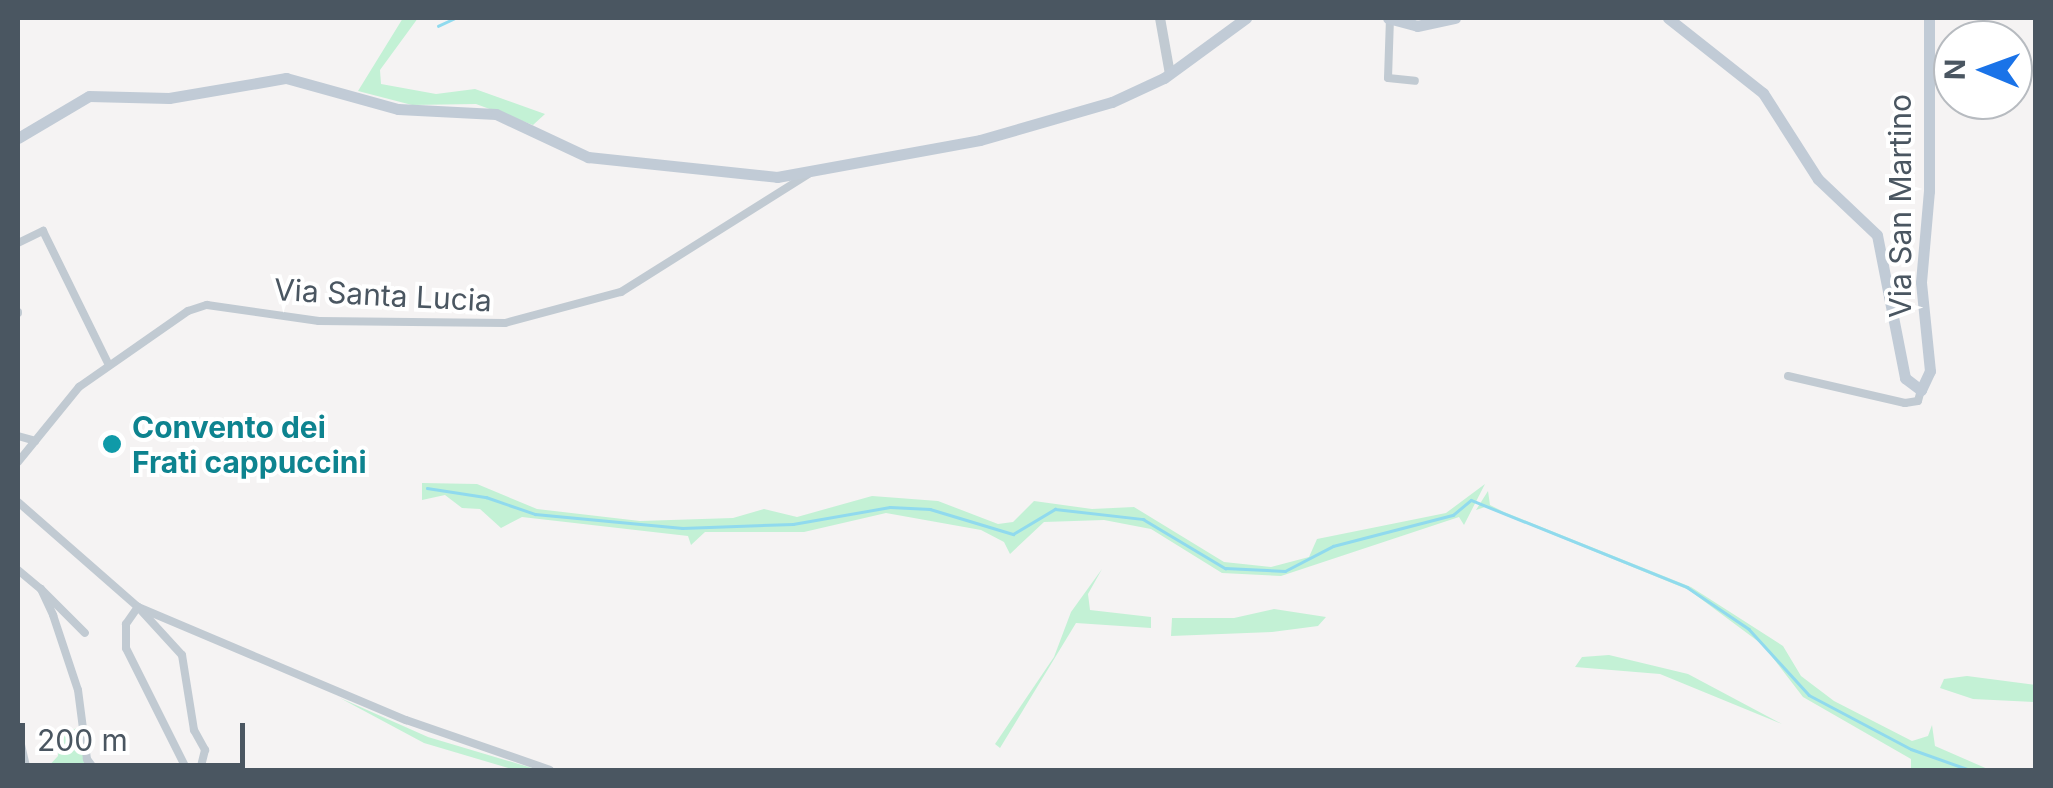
<!DOCTYPE html>
<style>
body{margin:0}
#map{position:relative;width:2053px;height:788px;overflow:hidden;background:#f5f3f3;font-family:Inter,sans-serif}
div>[style]{position:absolute}
.green>*{inset:0;background:#c3f1d5}
.stream>*{height:2.5px;margin:-1.25px;padding:0 1.25px;transform-origin:1.25px;border-radius:1.25px;background:#90daee}
.minor>*{height:8px;margin:-4px;padding:0 4px;transform-origin:4px;border-radius:4px;background:#c1cad2}
.tertiary>*{height:10px;margin:-5px;padding:0 5px;transform-origin:5px;border-radius:5px;background:#c1cad2}
.secondary>*{height:11px;margin:-5.5px;padding:0 5.5px;transform-origin:5.5px;border-radius:5.5px;background:#c1cbd6}
.dots>*{width:28px;height:28px;translate:-50% -50%;box-sizing:border-box;border:5px solid #fff;border-radius:50%}
span{translate:-50% -50%;white-space:nowrap;text-align:center;line-height:1.15;-webkit-text-stroke:8px #fff;paint-order:stroke}
.street-label{font-size:30px;color:#4a5661}
.culture-label{font-size:30px;color:#0d838f;font-weight:700}
.left{translate:0 -50%;text-align:left}
.frame{position:absolute;inset:0;border:20px solid #4a5661;pointer-events:none}
.north{position:absolute;left:1933px;top:20px;width:100px;height:100px;box-sizing:border-box;background:#fff;border:2px solid #b7bbc0;border-radius:50%;rotate:271deg;font-size:28px;font-weight:700;line-height:40px;text-align:center;color:#4a5661}
.north::after{content:'';display:block;margin:auto;width:35px;height:45px;background:#1a73e8;clip-path:polygon(50% 0,100% 100%,50% 72%,0 100%)}
.scale{position:absolute;left:20px;top:723px;width:225px;height:45px;box-sizing:border-box;border:5px solid #4a5661;border-top:0;padding-left:12px;font-size:30px;line-height:35px;white-space:nowrap;color:#4a5661;-webkit-text-stroke:8px #fff;paint-order:stroke}
</style>
<div id="map">
<div class="green">
<div style="clip-path:polygon(403px 18px,418px 18px,380px 70px,381px 84px,436px 94px,475px 89px,545px 114px,533px 125px,476px 104px,412px 105px,358px 91px)"></div>
<div style="clip-path:polygon(422px 483px,477px 484px,537px 509px,640px 521px,733px 518px,764px 509px,797px 517px,872px 496px,938px 501px,998px 524px,1013px 522px,1034px 501px,1092px 509px,1134px 507px,1224px 562px,1271px 567px,1309px 557px,1317px 539px,1446px 513px,1485px 484px,1464px 525px,1459px 517px,1281px 576px,1222px 573px,1151px 529px,1104px 520px,1044px 522px,1010px 554px,1004px 542px,981px 530px,886px 513px,804px 532px,705px 532px,691px 545px,688px 536px,522px 517px,501px 528px,480px 509px,462px 508px,445px 495px,422px 500px)"></div>
<div style="clip-path:polygon(1488px 491px,1490px 505px,1504px 512px,1691px 587px,1783px 646px,1801px 676px,1834px 701px,1912px 741px,1928px 736px,1932px 725px,1935px 746px,1990px 770px,1911px 770px,1911px 759px,1803px 697px,1763px 645px,1689px 590px,1485px 507px,1476px 510px)"></div>
<div style="clip-path:polygon(1102px 569px,1088px 594px,1090px 610px,1151px 617px,1151px 628px,1076px 623px,1000px 748px,995px 744px,1054px 657px,1071px 612px)"></div>
<div style="clip-path:polygon(1274px 609px,1326px 617px,1318px 626px,1272px 632px,1171px 636px,1172px 618px,1234px 618px)"></div>
<div style="clip-path:polygon(1609px 655px,1688px 674px,1782px 724px,1660px 674px,1575px 667px,1582px 657px)"></div>
<div style="clip-path:polygon(1967px 676px,2035px 685px,2035px 702px,1973px 699px,1940px 688px,1944px 679px)"></div>
<div style="clip-path:polygon(340px 698px,428px 737px,539px 770px,515px 770px,424px 743px)"></div>
<div style="clip-path:polygon(80px 726px,92px 770px,45px 770px,58px 756px,59px 738px)"></div>
</div>
<div class="stream">
<div style="left:438px;top:26px;width:19px;rotate:-25deg"></div>
<div style="left:427px;top:488px;width:60px;rotate:8.7deg"></div>
<div style="left:486px;top:497px;width:52px;rotate:19.1deg"></div>
<div style="left:535px;top:514px;width:148px;rotate:5.4deg"></div>
<div style="left:682px;top:528px;width:111px;rotate:-2.1deg"></div>
<div style="left:793px;top:524px;width:98px;rotate:-9.9deg"></div>
<div style="left:890px;top:507px;width:40px;rotate:2.9deg"></div>
<div style="left:930px;top:509px;width:87px;rotate:16.8deg"></div>
<div style="left:1013px;top:534px;width:49px;rotate:-30.8deg"></div>
<div style="left:1055px;top:509px;width:89px;rotate:6.5deg"></div>
<div style="left:1143px;top:519px;width:96px;rotate:30.9deg"></div>
<div style="left:1225px;top:568px;width:60px;rotate:2.9deg"></div>
<div style="left:1285px;top:571px;width:54px;rotate:-27.5deg"></div>
<div style="left:1333px;top:546px;width:124px;rotate:-14.5deg"></div>
<div style="left:1453px;top:515px;width:23px;rotate:-40deg"></div>
<div style="left:1471px;top:500px;width:233px;rotate:21.9deg"></div>
<div style="left:1687px;top:587px;width:75px;rotate:34.1deg"></div>
<div style="left:1749px;top:629px;width:89px;rotate:47.7deg"></div>
<div style="left:1809px;top:695px;width:115px;rotate:27.9deg"></div>
<div style="left:1911px;top:749px;width:63px;rotate:19.6deg"></div>
</div>
<div class="minor">
<div style="left:1390px;top:18px;width:60px;rotate:91.9deg"></div>
<div style="left:1388px;top:78px;width:27px;rotate:6deg"></div>
<div style="left:18px;top:243px;width:28px;rotate:-26deg"></div>
<div style="left:43px;top:231px;width:147px;rotate:63.8deg"></div>
<div style="left:18px;top:313px;width:1px;rotate:-90deg"></div>
<div style="left:1788px;top:376px;width:120px;rotate:13deg"></div>
<div style="left:1905px;top:403px;width:13px;rotate:-9deg"></div>
<div style="left:1918px;top:401px;width:11px;rotate:-75deg"></div>
<div style="left:18px;top:436px;width:18px;rotate:16deg"></div>
<div style="left:18px;top:462px;width:97px;rotate:-50.9deg"></div>
<div style="left:79px;top:387px;width:133px;rotate:-34.9deg"></div>
<div style="left:188px;top:311px;width:20px;rotate:-18deg"></div>
<div style="left:207px;top:305px;width:113px;rotate:8.1deg"></div>
<div style="left:319px;top:321px;width:186px;rotate:0.6deg"></div>
<div style="left:505px;top:323px;width:120px;rotate:-15deg"></div>
<div style="left:621px;top:292px;width:227px;rotate:-32.2deg"></div>
<div style="left:18px;top:502px;width:159px;rotate:41.2deg"></div>
<div style="left:138px;top:607px;width:291px;rotate:22.9deg"></div>
<div style="left:406px;top:720px;width:152px;rotate:19.1deg"></div>
<div style="left:18px;top:570px;width:30px;rotate:40deg"></div>
<div style="left:41px;top:589px;width:29px;rotate:65deg"></div>
<div style="left:53px;top:615px;width:79px;rotate:71.6deg"></div>
<div style="left:78px;top:690px;width:70px;rotate:82.6deg"></div>
<div style="left:87px;top:759px;width:14px;rotate:54deg"></div>
<div style="left:41px;top:589px;width:62px;rotate:45deg"></div>
<div style="left:187px;top:770px;width:136px;rotate:-116.6deg"></div>
<div style="left:126px;top:648px;width:24px;rotate:-90deg"></div>
<div style="left:126px;top:624px;width:21px;rotate:-55deg"></div>
<div style="left:138px;top:607px;width:65px;rotate:47.5deg"></div>
<div style="left:182px;top:655px;width:76px;rotate:80.9deg"></div>
<div style="left:194px;top:730px;width:23px;rotate:61deg"></div>
<div style="left:205px;top:750px;width:21px;rotate:104deg"></div>
</div>
<div class="tertiary">
<div style="left:1160px;top:18px;width:57px;rotate:79.9deg"></div>
<div style="left:18px;top:736px;width:35px;rotate:77deg"></div>
</div>
<div class="secondary">
<div style="left:1388px;top:18px;width:30px;rotate:15deg"></div>
<div style="left:1417px;top:26px;width:39px;rotate:-12deg"></div>
<div style="left:1668px;top:18px;width:121px;rotate:38.3deg"></div>
<div style="left:1763px;top:93px;width:102px;rotate:57.4deg"></div>
<div style="left:1818px;top:179px;width:81px;rotate:43.5deg"></div>
<div style="left:1877px;top:235px;width:146px;rotate:78.9deg"></div>
<div style="left:1905px;top:378px;width:20px;rotate:37deg"></div>
<div style="left:1921px;top:390px;width:21px;rotate:-65deg"></div>
<div style="left:1930px;top:371px;width:89px;rotate:-95.8deg"></div>
<div style="left:1921px;top:282px;width:91px;rotate:-85deg"></div>
<div style="left:1929px;top:191px;width:173px;rotate:-90deg"></div>
<div style="left:18px;top:138px;width:82px;rotate:-30.6deg"></div>
<div style="left:89px;top:96px;width:80px;rotate:1.4deg"></div>
<div style="left:169px;top:98px;width:119px;rotate:-9.7deg"></div>
<div style="left:286px;top:78px;width:116px;rotate:15.5deg"></div>
<div style="left:398px;top:109px;width:98px;rotate:2.9deg"></div>
<div style="left:496px;top:114px;width:102px;rotate:25.1deg"></div>
<div style="left:588px;top:157px;width:190px;rotate:6deg"></div>
<div style="left:777px;top:177px;width:206px;rotate:-10.3deg"></div>
<div style="left:980px;top:140px;width:137px;rotate:-16.1deg"></div>
<div style="left:1112px;top:102px;width:57px;rotate:-24.8deg"></div>
<div style="left:1164px;top:78px;width:102px;rotate:-36.2deg"></div>
</div>
<div class="dots">
<div style="left:112px;top:444px;background:#0f9aa8"></div>
</div>
<div class="street-label">
<span style="left:1900px;top:206px;rotate:-90deg">Via San Martino</span>
<span style="left:383px;top:295px;rotate:3deg">Via Santa Lucia</span>
</div>
<div class="culture-label">
<span class="left" style="left:132px;top:444px">Convento dei<br>Frati cappuccini</span>
</div>
<div class="frame"></div>
<div class="north">N</div>
<div class="scale">200 m</div>
</div>
